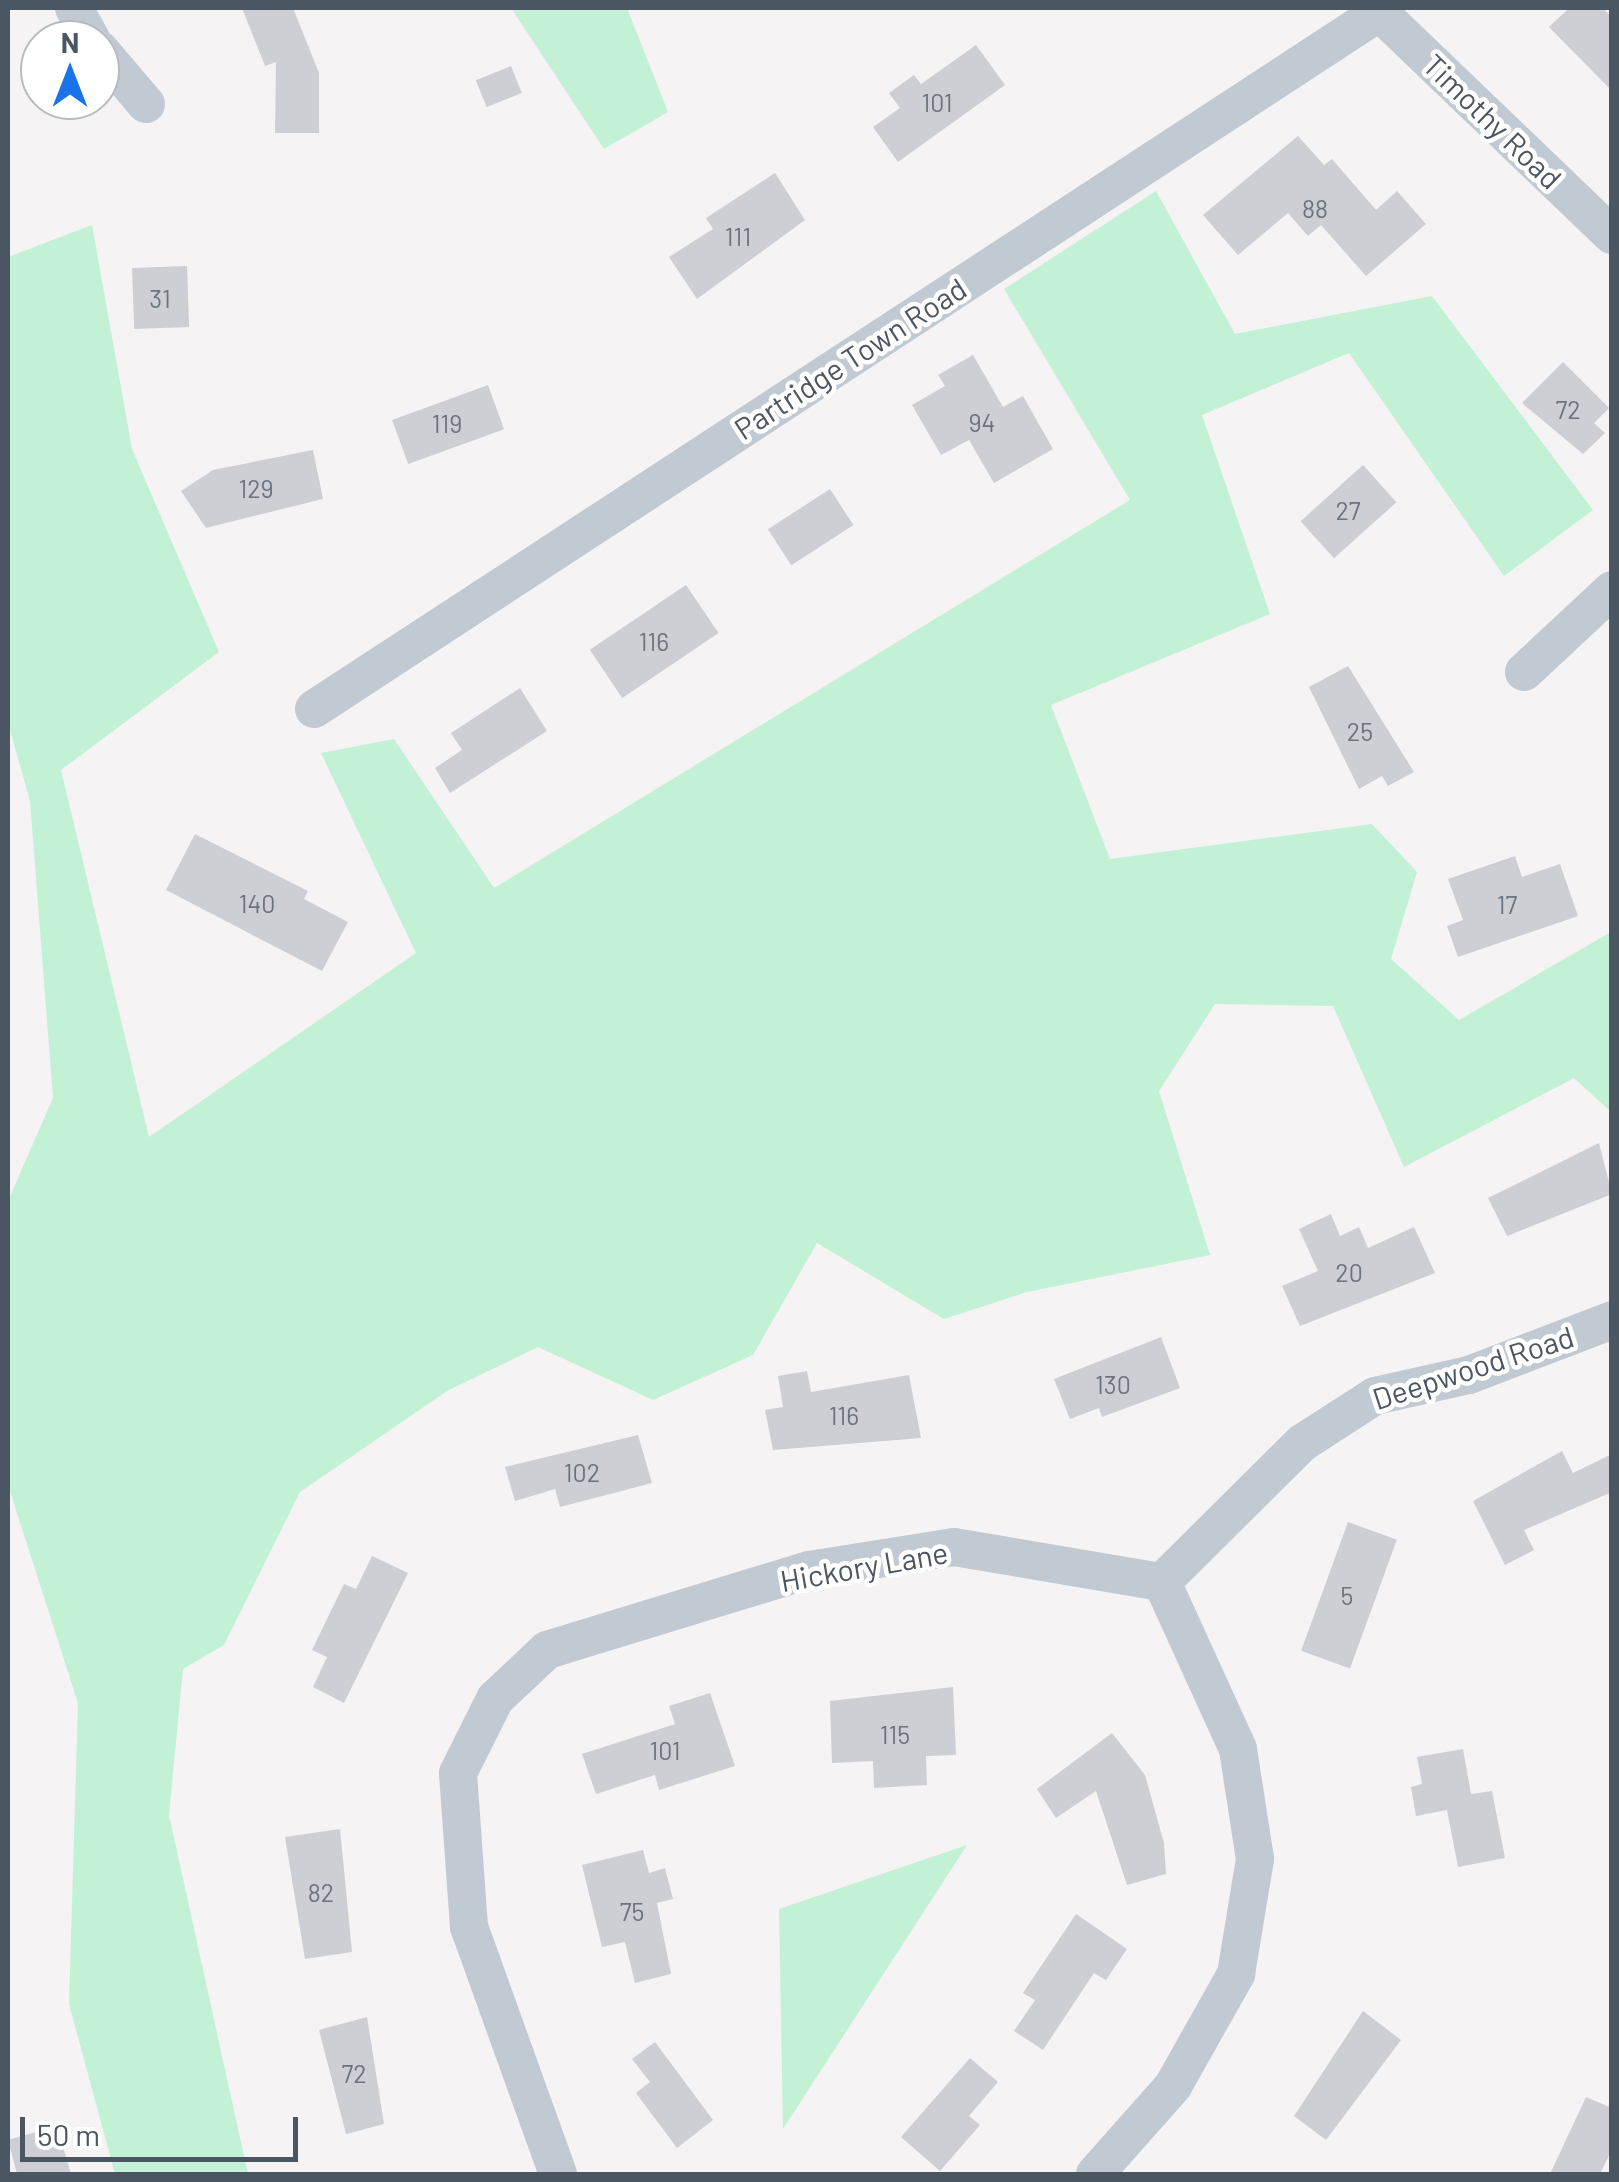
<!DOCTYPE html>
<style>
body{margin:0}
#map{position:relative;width:1619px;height:2182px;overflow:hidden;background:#f5f3f3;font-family:Barlow,sans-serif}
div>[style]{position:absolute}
.green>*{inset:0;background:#c3f1d5}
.building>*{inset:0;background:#cdcfd5;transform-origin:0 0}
.street>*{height:38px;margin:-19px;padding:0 19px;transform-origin:19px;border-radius:19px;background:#c1cad2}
span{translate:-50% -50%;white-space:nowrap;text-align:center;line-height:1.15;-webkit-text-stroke:9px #fff;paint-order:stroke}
.number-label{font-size:25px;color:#6b747e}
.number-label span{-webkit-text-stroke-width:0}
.street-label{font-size:30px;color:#4a5661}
.frame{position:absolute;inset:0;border:10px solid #4a5661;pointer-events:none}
.north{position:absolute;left:20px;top:20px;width:100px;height:100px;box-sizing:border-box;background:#fff;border:2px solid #b7bbc0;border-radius:50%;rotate:0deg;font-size:28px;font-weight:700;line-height:40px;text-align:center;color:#4a5661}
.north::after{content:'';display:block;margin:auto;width:35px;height:45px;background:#1a73e8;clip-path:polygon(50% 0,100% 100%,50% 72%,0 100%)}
.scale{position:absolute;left:20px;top:2117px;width:278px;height:45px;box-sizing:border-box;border:5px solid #4a5661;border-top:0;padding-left:12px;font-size:30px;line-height:35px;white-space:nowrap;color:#4a5661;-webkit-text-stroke:8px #fff;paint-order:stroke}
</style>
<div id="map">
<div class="green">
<div style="clip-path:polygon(511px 8px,627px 8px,668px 112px,604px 149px)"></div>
<div style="clip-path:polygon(1156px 191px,1235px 334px,1432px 296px,1593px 510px,1504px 576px,1349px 353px,1202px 415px,1270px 614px,1051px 705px,1110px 859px,1372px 824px,1417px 872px,1391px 959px,1459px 1020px,1611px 932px,1611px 1112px,1574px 1078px,1404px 1167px,1333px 1006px,1215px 1004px,1159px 1091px,1210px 1255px,1027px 1292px,944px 1319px,817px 1243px,753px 1355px,653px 1400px,538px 1347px,447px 1391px,300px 1492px,224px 1645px,183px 1669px,169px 1815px,248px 2174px,115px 2174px,69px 2004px,78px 1703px,8px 1485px,8px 1201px,53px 1098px,30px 801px,8px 723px,8px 257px,92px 225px,132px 449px,219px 652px,61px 770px,149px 1137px,416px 953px,321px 753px,394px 739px,494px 888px,1130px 500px,1004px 289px)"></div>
<div style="clip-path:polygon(967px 1845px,783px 2129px,779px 1909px)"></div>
</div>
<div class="building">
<div style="clip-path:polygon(242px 8px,293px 8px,319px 73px,319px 133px,275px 133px,276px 62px,265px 66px)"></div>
<div style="clip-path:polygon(1569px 8px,1602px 8px,1612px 17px,1612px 91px,1549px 27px)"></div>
<div style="clip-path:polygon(976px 45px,1005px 85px,898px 162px,873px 127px,900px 108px,889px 93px,914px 75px,921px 84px)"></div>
<div style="left:511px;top:66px;width:29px;height:38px;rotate:68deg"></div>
<div style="clip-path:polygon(1298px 136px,1324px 165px,1332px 159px,1376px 210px,1397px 191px,1426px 224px,1366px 276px,1321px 225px,1308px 236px,1288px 213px,1238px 255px,1203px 215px)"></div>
<div style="clip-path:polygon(775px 173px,805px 220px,697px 299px,669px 257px,713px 229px,706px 218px)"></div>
<div style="left:187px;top:266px;width:61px;height:55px;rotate:88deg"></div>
<div style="clip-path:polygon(973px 355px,1003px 407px,1023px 396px,1053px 449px,994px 483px,969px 440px,941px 455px,912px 405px,945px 386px,938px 375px)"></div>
<div style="clip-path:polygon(1563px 362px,1609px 408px,1594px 423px,1605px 433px,1583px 454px,1522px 403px)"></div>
<div style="left:488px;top:385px;width:47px;height:102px;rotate:70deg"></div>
<div style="clip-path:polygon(313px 450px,323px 499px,206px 528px,181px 491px,213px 470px)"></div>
<div style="left:1363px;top:465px;width:50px;height:84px;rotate:48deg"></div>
<div style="left:830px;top:489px;width:43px;height:74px;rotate:57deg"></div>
<div style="left:686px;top:585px;width:58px;height:116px;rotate:56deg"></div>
<div style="clip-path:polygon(1348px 666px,1414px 772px,1388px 786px,1382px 776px,1359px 789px,1309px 687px)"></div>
<div style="clip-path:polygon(520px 688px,547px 731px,450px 793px,435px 768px,462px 750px,451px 733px)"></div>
<div style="clip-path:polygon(195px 834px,308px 891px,304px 899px,348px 922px,322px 971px,166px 890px)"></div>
<div style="clip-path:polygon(1515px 856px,1522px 877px,1560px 864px,1578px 916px,1458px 957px,1447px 926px,1463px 920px,1448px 879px)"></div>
<div style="clip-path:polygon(1599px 1143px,1612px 1194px,1507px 1236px,1488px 1198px)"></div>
<div style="clip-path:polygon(1331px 1214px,1340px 1236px,1359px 1227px,1368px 1248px,1414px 1227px,1435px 1273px,1300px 1326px,1282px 1286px,1318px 1271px,1299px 1229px)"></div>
<div style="clip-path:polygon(1161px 1337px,1180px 1388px,1102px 1417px,1099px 1408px,1070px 1419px,1054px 1379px)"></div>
<div style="clip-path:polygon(807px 1371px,811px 1392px,909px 1375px,921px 1438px,773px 1450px,765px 1410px,783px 1407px,778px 1376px)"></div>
<div style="clip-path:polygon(638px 1435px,652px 1483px,560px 1507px,555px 1489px,515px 1501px,505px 1467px)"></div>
<div style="clip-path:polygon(1562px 1451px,1573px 1473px,1612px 1454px,1612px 1492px,1524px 1530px,1534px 1550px,1505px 1565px,1473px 1501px)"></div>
<div style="left:1348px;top:1522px;width:52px;height:137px;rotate:20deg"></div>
<div style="clip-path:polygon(372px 1556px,408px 1573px,344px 1703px,313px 1687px,327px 1657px,312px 1650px,344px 1584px,356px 1589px)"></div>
<div style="clip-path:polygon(953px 1687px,956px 1755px,926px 1756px,927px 1785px,874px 1788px,873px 1761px,832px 1763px,830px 1701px)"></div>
<div style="clip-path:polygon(710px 1693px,735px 1766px,659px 1790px,655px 1775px,596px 1794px,582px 1754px,675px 1724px,669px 1706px)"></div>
<div style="clip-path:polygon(1112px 1733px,1145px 1775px,1164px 1843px,1166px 1874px,1127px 1885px,1096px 1791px,1056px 1818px,1037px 1789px)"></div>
<div style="clip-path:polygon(1463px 1749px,1471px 1794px,1492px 1791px,1505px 1858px,1458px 1867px,1447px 1810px,1416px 1816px,1411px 1787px,1422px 1784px,1417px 1757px)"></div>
<div style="clip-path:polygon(340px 1829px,352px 1952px,305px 1959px,285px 1837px)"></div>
<div style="clip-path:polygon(643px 1850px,649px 1873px,665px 1868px,673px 1899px,657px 1903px,671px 1974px,635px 1983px,625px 1942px,602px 1947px,582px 1865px)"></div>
<div style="clip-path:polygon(1076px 1914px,1127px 1949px,1106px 1980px,1094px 1973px,1043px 2050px,1014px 2031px,1035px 2000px,1023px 1993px)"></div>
<div style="clip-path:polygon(1363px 2011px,1401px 2040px,1326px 2140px,1294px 2116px)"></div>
<div style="clip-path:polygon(367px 2017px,384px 2124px,346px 2134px,319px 2030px)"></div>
<div style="clip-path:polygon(655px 2042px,713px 2120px,677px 2148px,636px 2093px,650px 2082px,632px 2059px)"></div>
<div style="clip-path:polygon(970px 2058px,998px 2082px,969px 2116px,980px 2125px,940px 2171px,901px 2137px)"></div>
<div style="clip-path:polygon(1586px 2097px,1612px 2108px,1612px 2149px,1600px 2174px,1550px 2174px)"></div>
<div style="clip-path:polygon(57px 2126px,71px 2174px,17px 2174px,8px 2140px)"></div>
</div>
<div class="street">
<div style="left:74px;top:8px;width:37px;rotate:61deg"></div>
<div style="left:1375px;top:8px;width:328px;rotate:43.8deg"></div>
<div style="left:100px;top:50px;width:71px;rotate:49.6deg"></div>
<div style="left:1524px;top:672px;width:120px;rotate:-43deg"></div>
<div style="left:314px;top:709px;width:1281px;rotate:-33.18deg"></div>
<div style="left:1162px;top:1582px;width:197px;rotate:-44.8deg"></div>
<div style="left:1302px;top:1443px;width:87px;rotate:-32.8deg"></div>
<div style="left:1375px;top:1396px;width:96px;rotate:-12.6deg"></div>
<div style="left:1469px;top:1375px;width:153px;rotate:-21deg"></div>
<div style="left:558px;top:2174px;width:263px;rotate:-109.8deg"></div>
<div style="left:469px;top:1927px;width:154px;rotate:-94.1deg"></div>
<div style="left:458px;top:1773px;width:83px;rotate:-63.4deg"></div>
<div style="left:495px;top:1699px;width:71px;rotate:-43.3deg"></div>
<div style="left:547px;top:1650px;width:274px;rotate:-17deg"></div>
<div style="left:809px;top:1570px;width:147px;rotate:-9deg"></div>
<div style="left:954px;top:1547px;width:211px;rotate:9.6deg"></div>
<div style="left:1095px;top:2174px;width:118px;rotate:-48.4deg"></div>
<div style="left:1173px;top:2086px;width:129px;rotate:-60.6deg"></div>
<div style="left:1236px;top:1974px;width:117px;rotate:-80.6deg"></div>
<div style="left:1255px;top:1859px;width:111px;rotate:-98.8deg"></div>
<div style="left:1238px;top:1749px;width:183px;rotate:-114.5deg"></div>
</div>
<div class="number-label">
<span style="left:937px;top:102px">101</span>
<span style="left:1315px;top:208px">88</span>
<span style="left:738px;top:236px">111</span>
<span style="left:160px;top:298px">31</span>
<span style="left:1568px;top:409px">72</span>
<span style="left:982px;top:422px">94</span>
<span style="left:447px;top:423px">119</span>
<span style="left:256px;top:488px">129</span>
<span style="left:1348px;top:510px">27</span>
<span style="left:654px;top:641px">116</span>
<span style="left:1360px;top:731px">25</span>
<span style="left:257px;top:903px">140</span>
<span style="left:1507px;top:904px">17</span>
<span style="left:1349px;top:1272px">20</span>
<span style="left:1113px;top:1384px">130</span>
<span style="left:844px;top:1415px">116</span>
<span style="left:582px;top:1472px">102</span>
<span style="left:1347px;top:1595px">5</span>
<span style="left:895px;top:1734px">115</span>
<span style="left:665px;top:1750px">101</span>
<span style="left:321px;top:1892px">82</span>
<span style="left:632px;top:1911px">75</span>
<span style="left:354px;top:2073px">72</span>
</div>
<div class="street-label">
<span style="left:1493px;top:121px;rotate:44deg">Timothy Road</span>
<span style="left:850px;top:358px;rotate:-33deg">Partridge Town Road</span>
<span style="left:1473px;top:1367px;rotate:-18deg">Deepwood Road</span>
<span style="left:864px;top:1566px;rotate:-10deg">Hickory Lane</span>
</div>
<div class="frame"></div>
<div class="north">N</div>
<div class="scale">50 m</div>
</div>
